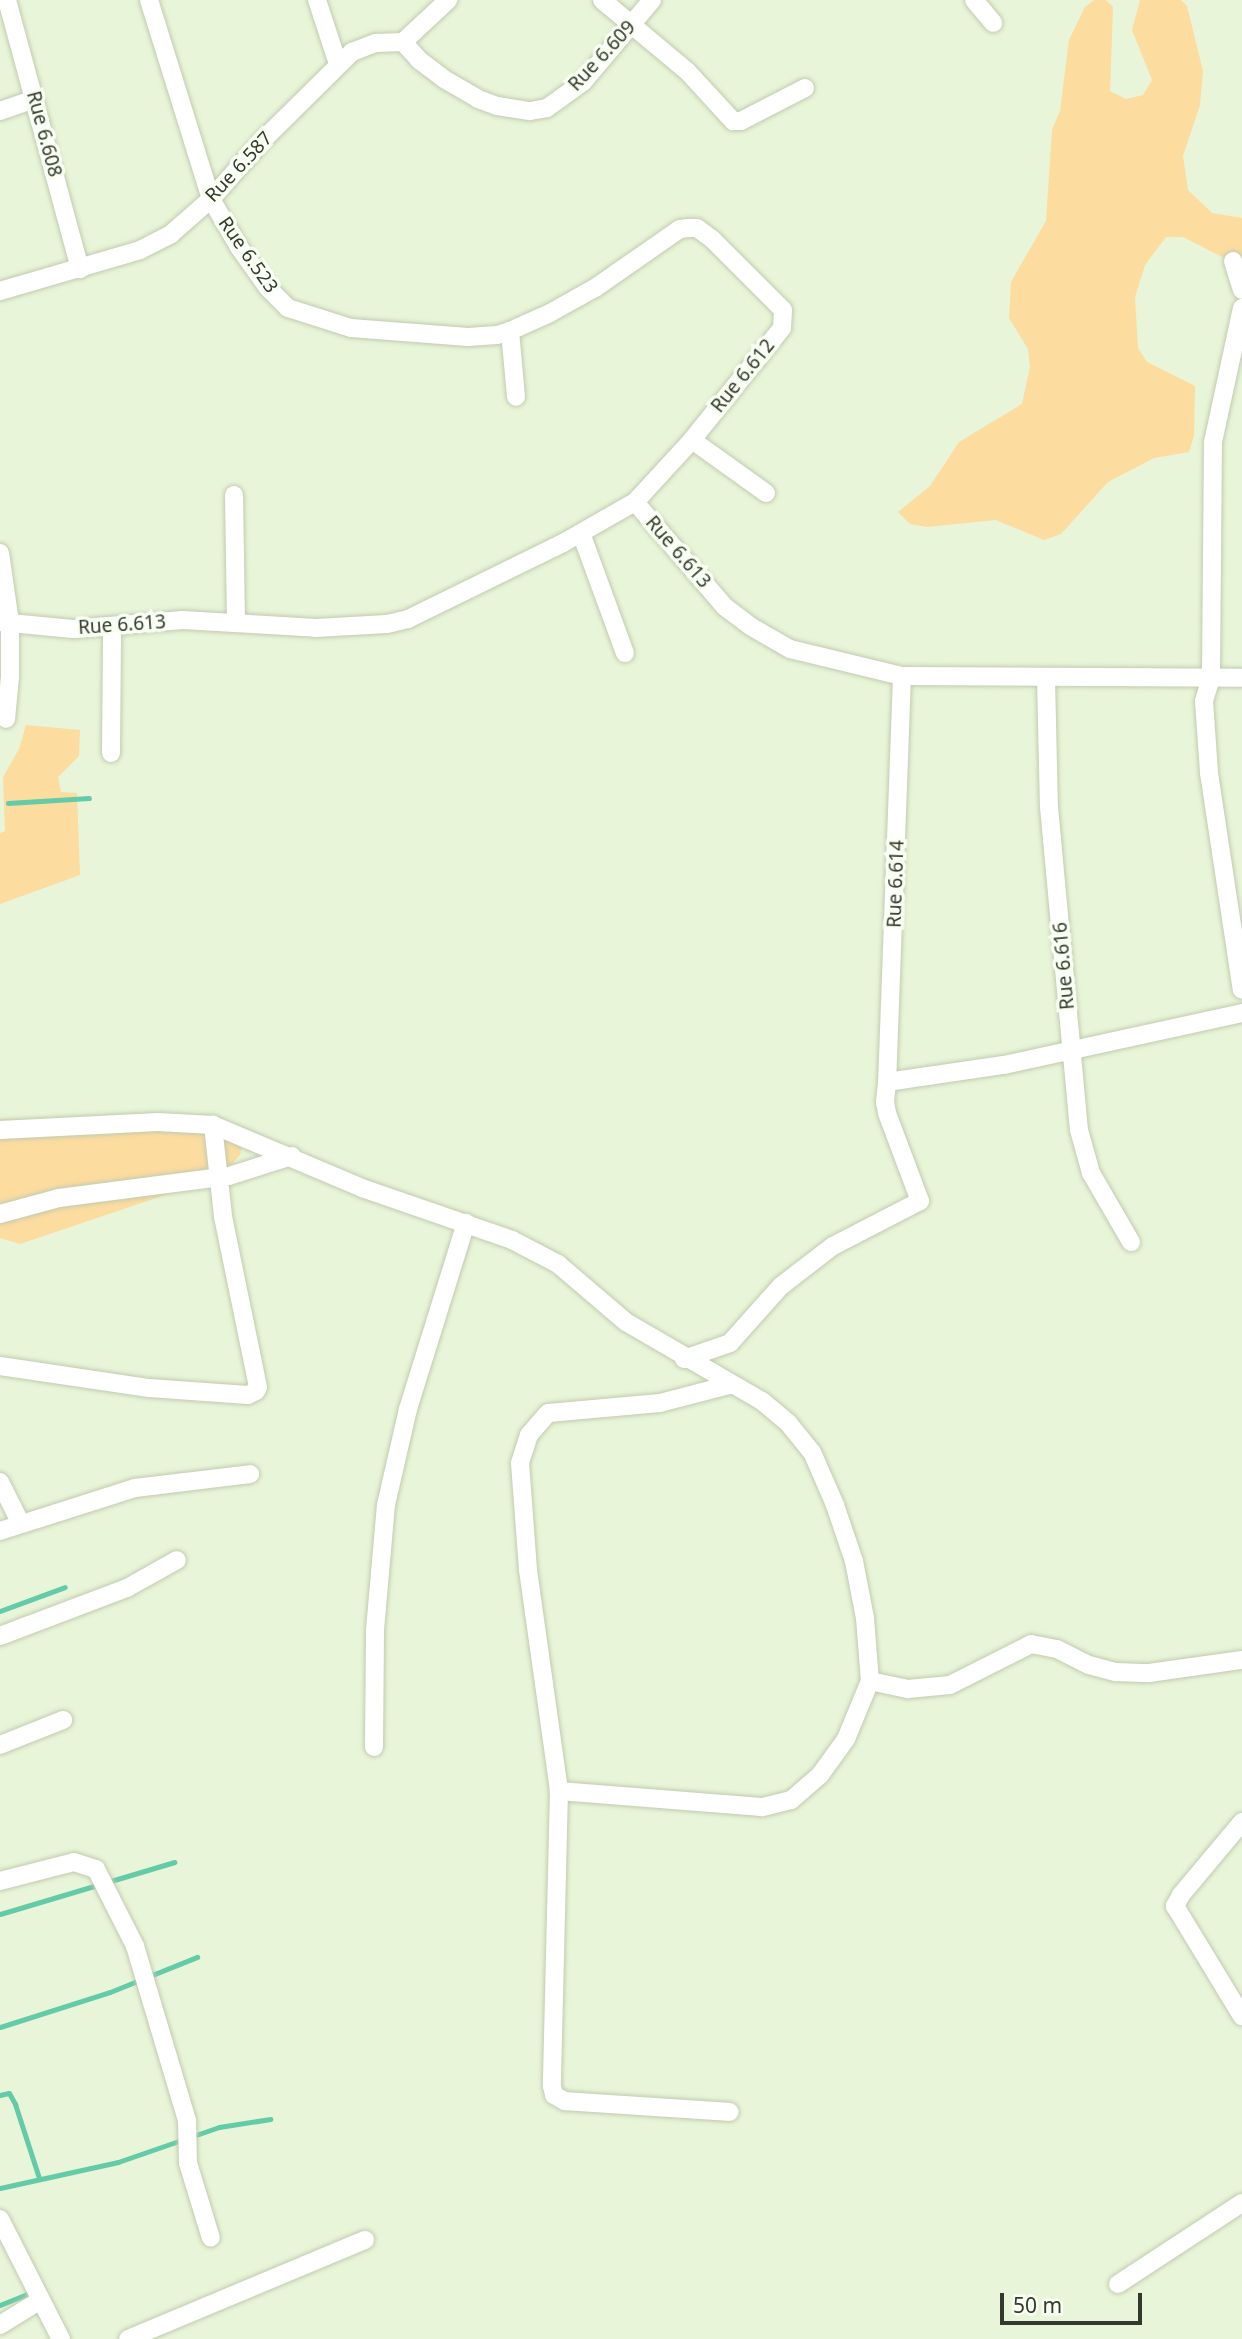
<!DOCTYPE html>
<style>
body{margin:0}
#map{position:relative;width:1242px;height:2339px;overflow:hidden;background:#e9f5d8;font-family:"Noto Sans",sans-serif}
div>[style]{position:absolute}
.green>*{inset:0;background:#fcdc9f}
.stream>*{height:5px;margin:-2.5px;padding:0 2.5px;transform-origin:2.5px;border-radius:2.5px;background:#63cba7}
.roads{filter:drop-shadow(0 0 2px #c0cbb0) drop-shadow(0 0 2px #c0cbb0)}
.minor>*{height:18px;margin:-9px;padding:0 9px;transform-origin:9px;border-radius:9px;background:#fff}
span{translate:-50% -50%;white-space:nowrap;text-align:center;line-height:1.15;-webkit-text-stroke:7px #fafff3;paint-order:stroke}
.street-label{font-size:19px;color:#34382e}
.scale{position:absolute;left:1000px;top:2293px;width:142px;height:32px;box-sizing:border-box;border:4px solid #34382e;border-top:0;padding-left:9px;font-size:21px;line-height:24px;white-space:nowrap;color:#34382e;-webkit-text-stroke:5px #fafff3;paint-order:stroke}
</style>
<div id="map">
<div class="green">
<div style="clip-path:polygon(1094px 0,1106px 0,1113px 7px,1110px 91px,1126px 99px,1143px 95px,1152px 80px,1132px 30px,1140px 0,1181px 0,1187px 6px,1203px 71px,1200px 105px,1183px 156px,1188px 190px,1212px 213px,1242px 218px,1242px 267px,1183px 237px,1166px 237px,1145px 265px,1135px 297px,1138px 348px,1147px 362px,1195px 386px,1194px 436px,1189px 452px,1154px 458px,1108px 482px,1061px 534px,1044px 540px,996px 520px,927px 527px,910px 524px,898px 512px,930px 486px,959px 442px,1022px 404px,1030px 367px,1028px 349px,1009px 318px,1011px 282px,1046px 221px,1052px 130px,1060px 111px,1069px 40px,1085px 7px)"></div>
<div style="clip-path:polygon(26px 725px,80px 730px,79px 756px,58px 777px,61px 792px,77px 793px,80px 875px,0 904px,0 833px,5px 831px,3px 777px,19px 749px)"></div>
<div style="clip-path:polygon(0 1119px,238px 1129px,242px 1146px,240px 1155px,231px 1165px,168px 1194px,20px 1244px,0 1238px)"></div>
</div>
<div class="stream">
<div style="left:8px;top:803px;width:81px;rotate:-3.5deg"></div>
<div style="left:0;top:1611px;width:69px;rotate:-20.3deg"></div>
<div style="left:0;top:1914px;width:182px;rotate:-16.6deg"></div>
<div style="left:0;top:2027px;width:115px;rotate:-17.7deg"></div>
<div style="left:110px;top:1992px;width:94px;rotate:-21.9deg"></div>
<div style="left:0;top:2095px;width:9px;rotate:-13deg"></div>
<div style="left:9px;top:2093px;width:13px;rotate:61deg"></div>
<div style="left:15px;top:2104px;width:78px;rotate:72deg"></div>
<div style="left:0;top:2188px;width:121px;rotate:-12.4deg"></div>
<div style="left:118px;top:2162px;width:107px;rotate:-19.1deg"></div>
<div style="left:219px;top:2127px;width:52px;rotate:-8.9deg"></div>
<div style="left:0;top:2305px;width:32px;rotate:-22deg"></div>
</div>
<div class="roads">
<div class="minor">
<div style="left:7px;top:0;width:279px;rotate:74.8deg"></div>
<div style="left:149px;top:0;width:208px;rotate:72.7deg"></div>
<div style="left:211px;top:199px;width:56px;rotate:59.7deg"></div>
<div style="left:239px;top:247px;width:50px;rotate:54.7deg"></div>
<div style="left:268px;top:288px;width:28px;rotate:45deg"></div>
<div style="left:288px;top:308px;width:66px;rotate:17.6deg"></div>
<div style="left:351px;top:328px;width:117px;rotate:4.4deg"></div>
<div style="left:468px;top:337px;width:29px;rotate:-4deg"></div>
<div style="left:497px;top:335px;width:14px;rotate:-17deg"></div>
<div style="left:510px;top:331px;width:66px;rotate:84.8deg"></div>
<div style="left:317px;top:0;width:67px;rotate:71.8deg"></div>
<div style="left:602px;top:0;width:112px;rotate:39.9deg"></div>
<div style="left:688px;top:72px;width:67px;rotate:47.4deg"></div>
<div style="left:733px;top:121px;width:8px"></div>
<div style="left:741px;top:121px;width:72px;rotate:-27.3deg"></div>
<div style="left:974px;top:0;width:30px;rotate:50deg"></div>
<div style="left:403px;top:42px;width:24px;rotate:48deg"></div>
<div style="left:419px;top:60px;width:31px;rotate:37deg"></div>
<div style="left:444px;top:79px;width:39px;rotate:30deg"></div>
<div style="left:478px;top:99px;width:20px;rotate:20deg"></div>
<div style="left:497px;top:106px;width:33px;rotate:9deg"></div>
<div style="left:530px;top:111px;width:17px;rotate:-10deg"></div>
<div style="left:547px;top:108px;width:44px;rotate:-35.8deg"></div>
<div style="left:583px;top:82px;width:107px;rotate:-49.9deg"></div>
<div style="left:0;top:111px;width:36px;rotate:-19deg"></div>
<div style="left:1233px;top:261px;width:30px;rotate:73deg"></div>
<div style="left:0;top:291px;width:146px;rotate:-16.3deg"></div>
<div style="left:140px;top:250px;width:35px;rotate:-27deg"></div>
<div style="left:171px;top:234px;width:53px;rotate:-41.2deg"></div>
<div style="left:211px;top:199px;width:79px;rotate:-48.6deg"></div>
<div style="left:263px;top:140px;width:125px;rotate:-44.7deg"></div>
<div style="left:352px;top:52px;width:26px;rotate:-21deg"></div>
<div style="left:376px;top:43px;width:27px;rotate:-2deg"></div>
<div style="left:403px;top:42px;width:62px;rotate:-43deg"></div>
<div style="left:1242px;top:308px;width:137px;rotate:102.2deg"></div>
<div style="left:1213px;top:442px;width:236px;rotate:90.5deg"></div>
<div style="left:1211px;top:678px;width:24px;rotate:107deg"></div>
<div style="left:1204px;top:701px;width:72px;rotate:86deg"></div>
<div style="left:1209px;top:773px;width:219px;rotate:81.4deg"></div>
<div style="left:510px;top:331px;width:44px;rotate:-24.2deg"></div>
<div style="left:550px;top:313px;width:51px;rotate:-29.1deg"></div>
<div style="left:595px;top:288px;width:103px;rotate:-34.8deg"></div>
<div style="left:680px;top:229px;width:8px;rotate:-7deg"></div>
<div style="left:688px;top:228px;width:9px"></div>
<div style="left:697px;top:228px;width:19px;rotate:36deg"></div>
<div style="left:712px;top:239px;width:100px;rotate:45deg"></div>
<div style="left:783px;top:310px;width:18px;rotate:93deg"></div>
<div style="left:782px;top:328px;width:144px;rotate:128.8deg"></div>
<div style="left:692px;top:440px;width:84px;rotate:132.6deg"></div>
<div style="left:692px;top:440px;width:91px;rotate:35.6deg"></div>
<div style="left:234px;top:495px;width:127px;rotate:89.1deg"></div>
<div style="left:581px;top:533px;width:128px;rotate:69.9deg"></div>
<div style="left:0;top:553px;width:70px;rotate:81.8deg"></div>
<div style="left:10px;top:622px;width:55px;rotate:90deg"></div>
<div style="left:10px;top:677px;width:42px;rotate:95.4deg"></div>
<div style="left:0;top:622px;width:73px;rotate:5.5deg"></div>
<div style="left:73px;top:629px;width:110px;rotate:-4.7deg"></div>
<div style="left:183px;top:620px;width:133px;rotate:3.4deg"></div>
<div style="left:316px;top:628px;width:71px;rotate:-3.2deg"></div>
<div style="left:387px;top:624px;width:22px;rotate:-13deg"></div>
<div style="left:408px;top:619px;width:173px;rotate:-26.1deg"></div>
<div style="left:563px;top:543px;width:83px;rotate:-29.7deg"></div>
<div style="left:635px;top:502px;width:138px;rotate:49.4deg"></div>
<div style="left:725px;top:607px;width:31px;rotate:37deg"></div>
<div style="left:750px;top:626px;width:46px;rotate:29.9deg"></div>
<div style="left:790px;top:649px;width:115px;rotate:13.6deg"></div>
<div style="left:902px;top:676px;width:340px;rotate:0.3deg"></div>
<div style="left:902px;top:676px;width:406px;rotate:92.1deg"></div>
<div style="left:887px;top:1082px;width:118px;rotate:-8.3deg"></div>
<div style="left:1004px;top:1065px;width:244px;rotate:-12.3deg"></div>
<div style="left:1046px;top:678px;width:129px;rotate:88.7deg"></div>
<div style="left:1049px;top:807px;width:324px;rotate:84.7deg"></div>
<div style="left:1079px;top:1130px;width:45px;rotate:74.4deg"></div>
<div style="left:1091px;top:1173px;width:80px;rotate:59.9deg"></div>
<div style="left:111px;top:753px;width:126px;rotate:-89.5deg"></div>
<div style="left:0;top:1130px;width:158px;rotate:-2.9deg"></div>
<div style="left:158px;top:1122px;width:55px;rotate:3.1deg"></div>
<div style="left:213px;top:1125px;width:162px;rotate:22.9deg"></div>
<div style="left:362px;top:1188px;width:159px;rotate:19.1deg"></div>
<div style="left:512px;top:1240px;width:52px;rotate:27.6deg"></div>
<div style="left:558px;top:1264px;width:89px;rotate:40.5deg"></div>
<div style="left:626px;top:1322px;width:157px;rotate:30.2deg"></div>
<div style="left:762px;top:1401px;width:35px;rotate:40deg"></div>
<div style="left:789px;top:1424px;width:36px;rotate:51deg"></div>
<div style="left:812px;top:1452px;width:58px;rotate:66.5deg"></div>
<div style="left:835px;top:1505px;width:59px;rotate:71.3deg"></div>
<div style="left:854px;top:1561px;width:58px;rotate:79.1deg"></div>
<div style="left:865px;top:1618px;width:63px;rotate:85.5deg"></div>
<div style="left:870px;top:1681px;width:63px;rotate:112.5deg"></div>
<div style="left:846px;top:1739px;width:44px;rotate:125.8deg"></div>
<div style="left:820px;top:1775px;width:38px;rotate:139deg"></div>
<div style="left:791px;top:1800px;width:30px;rotate:166deg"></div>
<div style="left:762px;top:1807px;width:204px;rotate:-175.5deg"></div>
<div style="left:0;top:1214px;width:61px;rotate:-15.2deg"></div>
<div style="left:59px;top:1198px;width:171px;rotate:-7.4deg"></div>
<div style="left:229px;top:1176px;width:66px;rotate:-17.6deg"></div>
<div style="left:684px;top:1359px;width:49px;rotate:-19.2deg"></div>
<div style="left:730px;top:1343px;width:76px;rotate:-48.2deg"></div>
<div style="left:781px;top:1286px;width:66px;rotate:-37.6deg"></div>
<div style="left:833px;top:1246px;width:98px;rotate:-27.3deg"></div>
<div style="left:920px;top:1201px;width:94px;rotate:-110.6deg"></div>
<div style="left:887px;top:1113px;width:11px;rotate:-100deg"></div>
<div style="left:885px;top:1102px;width:20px;rotate:-84deg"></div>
<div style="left:0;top:1366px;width:151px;rotate:8.4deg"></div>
<div style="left:149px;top:1388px;width:99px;rotate:4deg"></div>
<div style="left:248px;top:1395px;width:9px;rotate:-27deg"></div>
<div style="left:256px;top:1391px;width:4px;rotate:-63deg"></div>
<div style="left:258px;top:1387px;width:175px;rotate:-101.6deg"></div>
<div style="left:223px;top:1216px;width:92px;rotate:-96.3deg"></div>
<div style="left:729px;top:1385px;width:71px;rotate:165.4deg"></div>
<div style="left:660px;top:1403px;width:112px;rotate:174.9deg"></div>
<div style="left:548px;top:1413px;width:29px;rotate:131deg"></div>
<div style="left:529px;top:1435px;width:29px;rotate:108deg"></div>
<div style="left:520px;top:1463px;width:107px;rotate:85.7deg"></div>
<div style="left:528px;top:1570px;width:223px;rotate:82deg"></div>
<div style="left:559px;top:1791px;width:295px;rotate:91.4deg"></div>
<div style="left:552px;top:2086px;width:9px;rotate:77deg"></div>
<div style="left:554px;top:2095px;width:13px;rotate:29deg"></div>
<div style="left:565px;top:2101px;width:165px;rotate:3.8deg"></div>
<div style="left:0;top:1482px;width:47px;rotate:63.4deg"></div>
<div style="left:0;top:1531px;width:142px;rotate:-17.7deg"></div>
<div style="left:135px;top:1488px;width:116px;rotate:-6.9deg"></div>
<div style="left:0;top:1636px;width:136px;rotate:-20.7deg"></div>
<div style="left:127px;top:1588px;width:57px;rotate:-29.2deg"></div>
<div style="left:870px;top:1681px;width:39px;rotate:12deg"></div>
<div style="left:908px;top:1689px;width:42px;rotate:-5.4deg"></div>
<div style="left:950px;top:1685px;width:91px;rotate:-26.8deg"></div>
<div style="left:1031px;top:1644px;width:26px;rotate:11deg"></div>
<div style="left:1057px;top:1649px;width:36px;rotate:27deg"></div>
<div style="left:1089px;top:1665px;width:28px;rotate:15deg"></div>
<div style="left:1116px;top:1672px;width:33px;rotate:2deg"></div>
<div style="left:1149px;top:1673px;width:94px;rotate:-8deg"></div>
<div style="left:0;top:1745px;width:68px;rotate:-21.6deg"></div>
<div style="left:374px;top:1747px;width:117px;rotate:-89.5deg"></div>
<div style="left:375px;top:1630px;width:125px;rotate:-85deg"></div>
<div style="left:386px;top:1505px;width:98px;rotate:-77.1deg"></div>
<div style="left:408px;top:1409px;width:195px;rotate:-72.7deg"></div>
<div style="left:1242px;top:1822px;width:95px;rotate:129.9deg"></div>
<div style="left:1181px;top:1895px;width:13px;rotate:119deg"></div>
<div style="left:1175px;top:1906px;width:129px;rotate:58.7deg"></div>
<div style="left:0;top:1881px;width:76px;rotate:-14.4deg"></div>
<div style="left:74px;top:1862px;width:23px;rotate:18deg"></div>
<div style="left:96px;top:1869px;width:86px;rotate:63.1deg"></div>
<div style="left:135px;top:1946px;width:182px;rotate:73.4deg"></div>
<div style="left:187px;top:2120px;width:43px;rotate:88.7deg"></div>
<div style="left:188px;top:2163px;width:78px;rotate:73deg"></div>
<div style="left:0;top:2219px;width:135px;rotate:63.1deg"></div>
<div style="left:1118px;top:2284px;width:148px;rotate:-33.2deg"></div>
<div style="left:0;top:2325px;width:46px;rotate:-31.6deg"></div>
<div style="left:128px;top:2339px;width:257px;rotate:-22.7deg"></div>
</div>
</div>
<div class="street-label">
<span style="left:602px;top:56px;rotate:-47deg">Rue 6.609</span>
<span style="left:44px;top:134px;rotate:75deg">Rue 6.608</span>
<span style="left:239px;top:167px;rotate:-47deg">Rue 6.587</span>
<span style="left:248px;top:255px;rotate:55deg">Rue 6.523</span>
<span style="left:743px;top:376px;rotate:-51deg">Rue 6.612</span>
<span style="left:678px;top:552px;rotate:49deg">Rue 6.613</span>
<span style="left:122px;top:625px;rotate:-4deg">Rue 6.613</span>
<span style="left:896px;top:884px;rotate:-88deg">Rue 6.614</span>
<span style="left:1064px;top:966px;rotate:-95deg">Rue 6.616</span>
</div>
<div class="scale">50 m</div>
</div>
